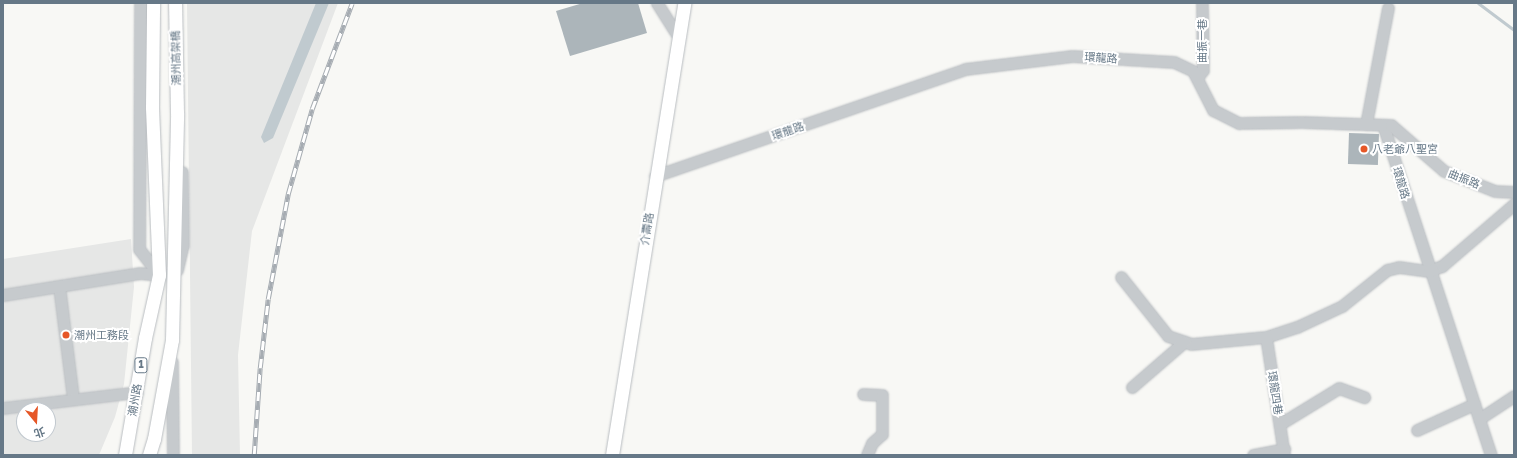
<!DOCTYPE html>
<meta charset="utf-8">
<style>
body{margin:0}
#map{position:relative;width:1517px;height:458px;overflow:hidden;background:#f8f8f5;font-family:"Golos Text","Noto Sans TC",sans-serif}
div>[style]{position:absolute}
.built>*{inset:0;background:#e6e7e6}
.water>*{inset:0;background:#c0cacf}
.stream>*{height:3px;margin:-1.5px;padding:0 1.5px;transform-origin:1.5px;border-radius:1.5px;background:#c0cacf}
.building>*{inset:0;background:#acb5ba;transform-origin:0 0}
.roads{filter:drop-shadow(0 0 1px #b9bdc1) drop-shadow(0 0 1px #b9bdc1)}
.minor>*{height:11px;margin:-5.5px;padding:0 5.5px;transform-origin:5.5px;border-radius:5.5px;background:#c6cacd}
.major>*{height:13px;margin:-6.5px;padding:0 6.5px;transform-origin:6.5px;border-radius:6.5px;background:#fff}
.rail>*{height:4.5px;margin-top:-2.25px;transform-origin:0;background:repeating-linear-gradient(90deg,#fff 0 9px,#a6acb2 0 18px);box-sizing:border-box;border-block:1px solid #a6acb2}
.dots>*{width:11px;height:11px;translate:-50% -50%;box-sizing:border-box;border:2px solid #fff;border-radius:50%}
span{translate:-50% -50%;white-space:nowrap;text-align:center;line-height:1.15;-webkit-text-stroke:4px #fff;paint-order:stroke}
.shield-label span{padding:1px 3px;background:#fff;border:1px solid;border-radius:3px;-webkit-text-stroke-width:0}
.shield-label{font-size:10px;color:#667887;font-weight:700}
.street-label{font-size:11px;color:#667887}
.poi-label{font-size:11px;color:#667887}
.left{translate:0 -50%;text-align:left}
.frame{position:absolute;inset:0;border:4px solid #667887;pointer-events:none}
.north{position:absolute;left:16px;top:402px;width:40px;height:40px;box-sizing:border-box;background:#fff;border:1px solid #c2c9cf;border-radius:50%;rotate:162deg;font-size:11px;font-weight:700;line-height:16px;text-align:center;color:#667887}
.north::after{content:'';display:block;margin:auto;width:14px;height:18px;background:#e65727;clip-path:polygon(50% 0,100% 100%,50% 72%,0 100%)}
</style>
<div id="map">
<div class="built">
<div style="clip-path:polygon(187px 3px,338px 3px,252px 231px,238px 355px,240px 455px,192px 455px)"></div>
<div style="clip-path:polygon(evenodd,131px 239px,134px 287px,124px 384px,115px 417px,99px 455px,3px 455px,3px 259px,131px 239px,24px 410px,48px 410px,48px 434px,24px 434px,24px 410px)"></div>
</div>
<div class="water">
<div style="clip-path:polygon(316px 3px,329px 3px,273px 138px,264px 143px,261px 137px)"></div>
</div>
<div class="stream">
<div style="left:1478px;top:3px;width:45px;rotate:36.9deg"></div>
</div>
<div class="building">
<div style="clip-path:polygon(583px 3px,638px 3px,647px 33px,570px 56px,556px 11px)"></div>
<div style="left:1349px;top:133px;width:30px;height:31px;rotate:2deg"></div>
</div>
<div class="roads">
<div class="minor">
<div style="left:140px;top:3px;width:246px;rotate:90.2deg"></div>
<div style="left:139px;top:249px;width:33px;rotate:52deg"></div>
<div style="left:657px;top:3px;width:41px;rotate:57.8deg"></div>
<div style="left:1197px;top:78px;width:10px;rotate:-53deg"></div>
<div style="left:1203px;top:70px;width:67px;rotate:-90.9deg"></div>
<div style="left:1366px;top:124px;width:118px;rotate:-79.3deg"></div>
<div style="left:1383px;top:125px;width:347px;rotate:71.9deg"></div>
<div style="left:655px;top:176px;width:328px;rotate:-19deg"></div>
<div style="left:965px;top:69px;width:108px;rotate:-6.9deg"></div>
<div style="left:1072px;top:56px;width:102px;rotate:3.4deg"></div>
<div style="left:1174px;top:62px;width:21px;rotate:25deg"></div>
<div style="left:1193px;top:71px;width:44px;rotate:62.9deg"></div>
<div style="left:1213px;top:110px;width:29px;rotate:27deg"></div>
<div style="left:1239px;top:123px;width:63px;rotate:-0.9deg"></div>
<div style="left:1302px;top:122px;width:89px;rotate:1.9deg"></div>
<div style="left:1391px;top:125px;width:70px;rotate:41deg"></div>
<div style="left:1444px;top:171px;width:55px;rotate:21.4deg"></div>
<div style="left:1495px;top:191px;width:19px;rotate:3deg"></div>
<div style="left:177px;top:270px;width:26px;rotate:-77deg"></div>
<div style="left:183px;top:245px;width:73px;rotate:-90.8deg"></div>
<div style="left:1121px;top:277px;width:75px;rotate:51.5deg"></div>
<div style="left:1168px;top:336px;width:24px;rotate:19deg"></div>
<div style="left:1191px;top:344px;width:75px;rotate:-5.3deg"></div>
<div style="left:1266px;top:337px;width:33px;rotate:-18deg"></div>
<div style="left:1297px;top:327px;width:50px;rotate:-25deg"></div>
<div style="left:1342px;top:306px;width:58px;rotate:-38.7deg"></div>
<div style="left:1387px;top:270px;width:12px;rotate:-14deg"></div>
<div style="left:1399px;top:267px;width:30px;rotate:8deg"></div>
<div style="left:1429px;top:271px;width:14px;rotate:-21deg"></div>
<div style="left:1442px;top:266px;width:95px;rotate:-40.7deg"></div>
<div style="left:59px;top:286px;width:113px;rotate:82.9deg"></div>
<div style="left:3px;top:295px;width:139px;rotate:-9.1deg"></div>
<div style="left:140px;top:273px;width:19px;rotate:6deg"></div>
<div style="left:1266px;top:337px;width:119px;rotate:81.3deg"></div>
<div style="left:172px;top:362px;width:93px;rotate:89.4deg"></div>
<div style="left:1132px;top:387px;width:69px;rotate:-40.9deg"></div>
<div style="left:863px;top:394px;width:19px;rotate:3deg"></div>
<div style="left:882px;top:395px;width:39px;rotate:90deg"></div>
<div style="left:882px;top:434px;width:13px;rotate:138deg"></div>
<div style="left:872px;top:443px;width:13px;rotate:113deg"></div>
<div style="left:3px;top:408px;width:135px;rotate:-6.8deg"></div>
<div style="left:1479px;top:419px;width:42px;rotate:-33.3deg"></div>
<div style="left:1280px;top:424px;width:69px;rotate:-31.4deg"></div>
<div style="left:1339px;top:388px;width:27px;rotate:20deg"></div>
<div style="left:1417px;top:430px;width:63px;rotate:-24.5deg"></div>
<div style="left:1253px;top:455px;width:32px;rotate:-11deg"></div>
</div>
<div class="major">
<div style="left:125px;top:455px;width:119px;rotate:-80.3deg"></div>
<div style="left:145px;top:338px;width:65px;rotate:-77.5deg"></div>
<div style="left:159px;top:275px;width:168px;rotate:-92.4deg"></div>
<div style="left:152px;top:107px;width:104px;rotate:-89.4deg"></div>
<div style="left:149px;top:455px;width:17px;rotate:-73deg"></div>
<div style="left:154px;top:439px;width:101px;rotate:-79.7deg"></div>
<div style="left:172px;top:340px;width:227px;rotate:-88.7deg"></div>
<div style="left:177px;top:113px;width:110px;rotate:-91deg"></div>
<div style="left:612px;top:455px;width:458px;rotate:-80.9deg"></div>
</div>
</div>
<div class="rail">
<div style="left:254px;top:455px;width:87px;rotate:-86.1deg"></div>
<div style="left:260px;top:368px;width:69px;rotate:-83.4deg"></div>
<div style="left:268px;top:299px;width:107px;rotate:-79.2deg"></div>
<div style="left:288px;top:194px;width:88px;rotate:-74.2deg"></div>
<div style="left:312px;top:109px;width:113px;rotate:-69.3deg"></div>
</div>
<div class="dots">
<div style="left:1364px;top:149px;background:#e65727"></div>
<div style="left:66px;top:335px;background:#e65727"></div>
</div>
<div class="shield-label">
<span style="left:141px;top:365px">1</span>
</div>
<div class="street-label">
<span style="left:1202px;top:41px;rotate:-90deg">曲振一巷</span>
<span style="left:176px;top:58px;rotate:-91deg">潮州高架橋</span>
<span style="left:1101px;top:58px;rotate:4deg">環龍路</span>
<span style="left:788px;top:131px;rotate:-19deg">環龍路</span>
<span style="left:1464px;top:179px;rotate:22deg">曲振路</span>
<span style="left:1401px;top:183px;rotate:73deg">環龍路</span>
<span style="left:647px;top:229px;rotate:-81deg">介壽路</span>
<span style="left:1275px;top:393px;rotate:81deg">環龍四巷</span>
<span style="left:135px;top:400px;rotate:-80deg">潮州路</span>
</div>
<div class="poi-label">
<span class="left" style="left:1372px;top:149px">八老爺八聖宮</span>
<span class="left" style="left:74px;top:335px">潮州工務段</span>
</div>
<div class="frame"></div>
<div class="north">北</div>
</div>
